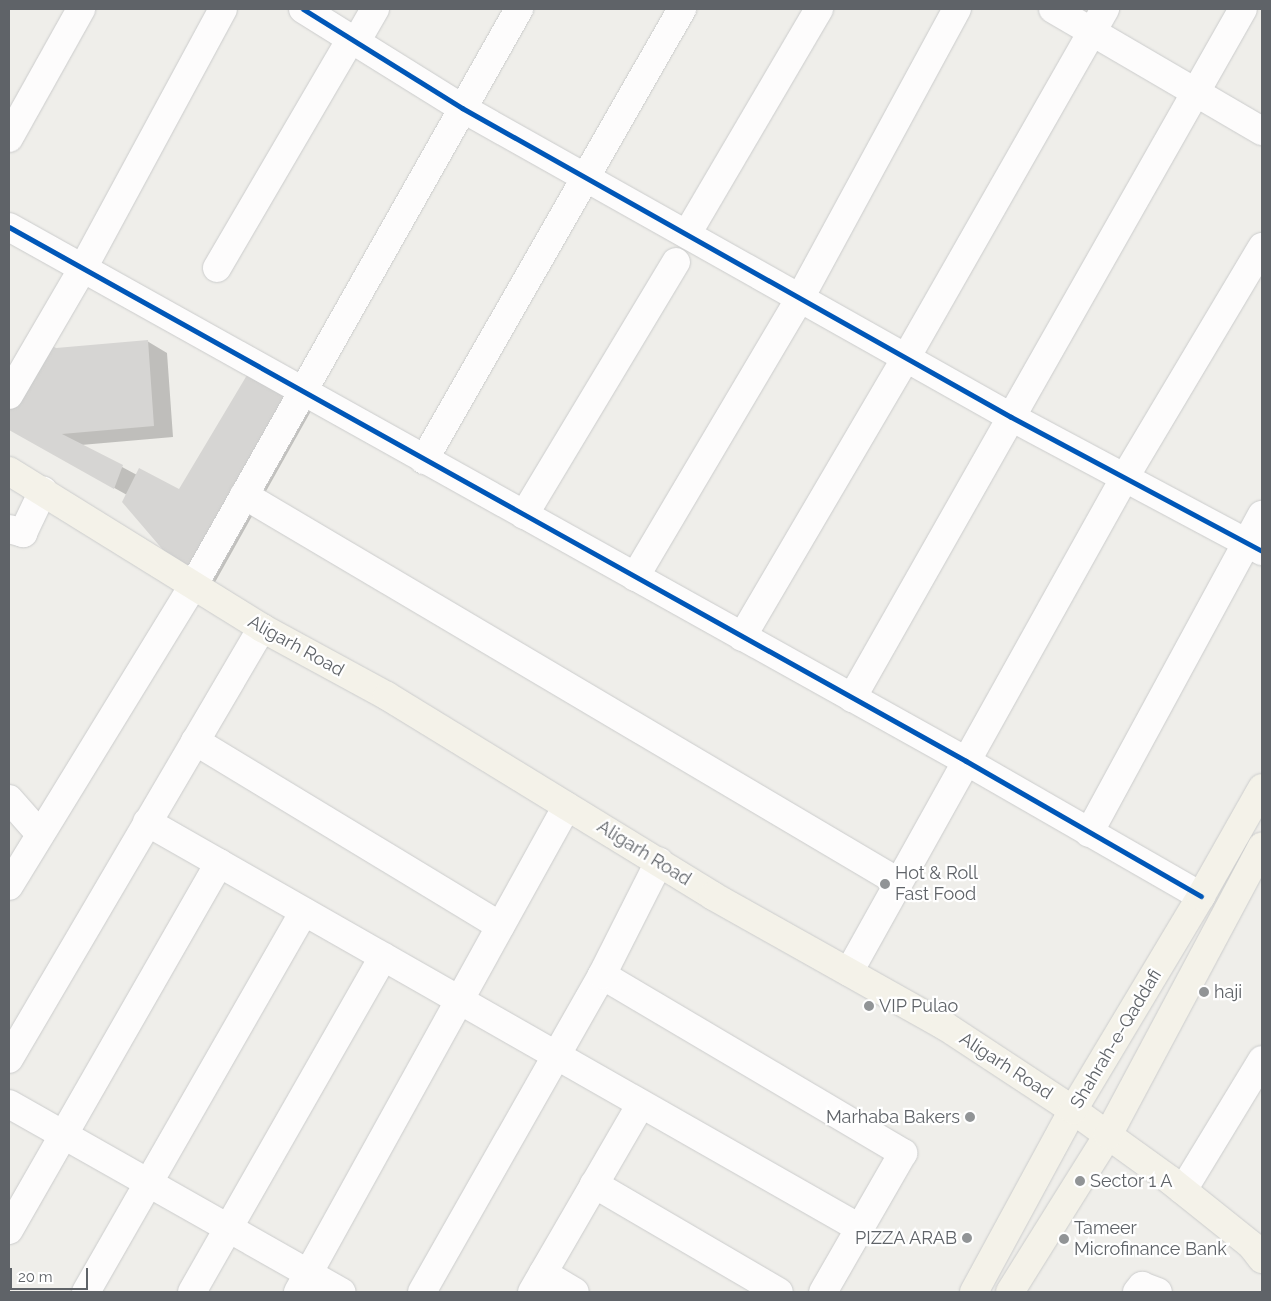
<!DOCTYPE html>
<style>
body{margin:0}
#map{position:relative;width:1271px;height:1301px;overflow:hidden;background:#efeeea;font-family:Raleway,sans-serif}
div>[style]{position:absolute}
.shadow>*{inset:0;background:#0003}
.building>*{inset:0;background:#d6d5d3}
.roads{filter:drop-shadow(0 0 1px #cbcccc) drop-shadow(0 0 1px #cbcccc)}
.minor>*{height:28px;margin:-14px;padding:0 14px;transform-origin:14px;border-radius:14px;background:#fdfcfc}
.major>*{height:28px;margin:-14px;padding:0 14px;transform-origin:14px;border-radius:14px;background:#f4f2e9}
.cycleway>*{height:5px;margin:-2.5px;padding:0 2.5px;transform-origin:2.5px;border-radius:2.5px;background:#0057b8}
.dots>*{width:14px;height:14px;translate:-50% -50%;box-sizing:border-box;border:2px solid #fff;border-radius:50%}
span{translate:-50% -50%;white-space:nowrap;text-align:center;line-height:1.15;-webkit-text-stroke:4.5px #fff;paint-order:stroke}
.street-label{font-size:18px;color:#5f6368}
.poi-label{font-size:18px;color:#5f6368}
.left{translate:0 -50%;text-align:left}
.right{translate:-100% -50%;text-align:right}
.frame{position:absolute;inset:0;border:10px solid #5f6368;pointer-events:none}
.scale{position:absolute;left:10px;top:1268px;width:78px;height:22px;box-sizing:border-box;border:2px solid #5f6368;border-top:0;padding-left:6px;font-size:15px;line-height:18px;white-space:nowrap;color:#5f6368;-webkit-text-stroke:4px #fff;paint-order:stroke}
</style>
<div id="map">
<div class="shadow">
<div style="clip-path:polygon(147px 341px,167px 353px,173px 437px,81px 445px,137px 475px,179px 490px,316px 402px,209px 593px,127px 495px,9px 429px,9px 399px)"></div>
</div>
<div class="building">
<div style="clip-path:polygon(42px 340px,56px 348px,148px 340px,154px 426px,62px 434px,123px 465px,114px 489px,9px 430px,9px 397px)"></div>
<div style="clip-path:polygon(253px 365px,302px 392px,193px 585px,122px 502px,139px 468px,179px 489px)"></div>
</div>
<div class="roads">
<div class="minor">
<div style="left:303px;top:9px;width:187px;rotate:31.9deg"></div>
<div style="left:462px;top:108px;width:630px;rotate:29.37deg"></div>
<div style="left:1011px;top:417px;width:285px;rotate:28.1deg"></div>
<div style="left:1053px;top:9px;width:242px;rotate:30.3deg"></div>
<div style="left:356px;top:42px;width:38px;rotate:-60deg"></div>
<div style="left:9px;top:138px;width:148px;rotate:-60.8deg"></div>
<div style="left:9px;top:227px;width:1096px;rotate:29.16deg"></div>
<div style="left:966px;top:761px;width:271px;rotate:29.9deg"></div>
<div style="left:687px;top:234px;width:261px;rotate:-59.6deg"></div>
<div style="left:217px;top:268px;width:265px;rotate:-59.7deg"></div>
<div style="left:9px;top:395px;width:147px;rotate:-59.8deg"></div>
<div style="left:83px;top:268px;width:294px;rotate:-61.6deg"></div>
<div style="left:424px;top:460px;width:520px;rotate:-60.23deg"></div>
<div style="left:244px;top:495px;width:760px;rotate:30.61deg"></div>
<div style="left:524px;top:515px;width:295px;rotate:-59deg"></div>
<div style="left:9px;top:529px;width:15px;rotate:16deg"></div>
<div style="left:23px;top:533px;width:47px;rotate:-64.5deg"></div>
<div style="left:635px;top:577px;width:324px;rotate:-59.4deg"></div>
<div style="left:800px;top:298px;width:329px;rotate:-61.5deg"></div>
<div style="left:742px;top:637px;width:324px;rotate:-59.6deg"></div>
<div style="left:906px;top:358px;width:402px;rotate:-60.3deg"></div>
<div style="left:852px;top:698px;width:792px;rotate:-60.43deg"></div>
<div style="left:195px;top:741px;width:357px;rotate:31.2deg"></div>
<div style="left:9px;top:799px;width:47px;rotate:48.5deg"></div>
<div style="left:147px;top:822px;width:822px;rotate:29.68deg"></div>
<div style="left:1089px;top:833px;width:362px;rotate:-61.5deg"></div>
<div style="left:9px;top:886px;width:352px;rotate:-58.5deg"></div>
<div style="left:193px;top:586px;width:663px;rotate:-60.53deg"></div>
<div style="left:849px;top:972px;width:567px;rotate:-60.86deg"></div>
<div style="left:1125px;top:477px;width:268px;rotate:-59.2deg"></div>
<div style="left:602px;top:975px;width:350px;rotate:30.6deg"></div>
<div style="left:903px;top:1153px;width:160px;rotate:119.9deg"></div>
<div style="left:9px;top:1059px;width:500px;rotate:-59.6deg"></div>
<div style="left:9px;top:1104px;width:382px;rotate:29.5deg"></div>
<div style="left:594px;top:1184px;width:214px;rotate:30.3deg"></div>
<div style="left:1183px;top:1190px;width:152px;rotate:-58.7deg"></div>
<div style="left:9px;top:1230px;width:423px;rotate:-60.2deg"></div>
<div style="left:543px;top:1273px;width:37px;rotate:31deg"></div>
<div style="left:86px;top:1292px;width:438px;rotate:-60.2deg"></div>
<div style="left:192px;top:1292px;width:386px;rotate:-60.3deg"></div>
<div style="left:298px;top:1292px;width:555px;rotate:-61.04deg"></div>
<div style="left:422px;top:1292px;width:365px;rotate:-60.4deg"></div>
<div style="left:602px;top:975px;width:127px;rotate:-63.2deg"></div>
<div style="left:532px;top:1292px;width:217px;rotate:-59.9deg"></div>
<div style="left:1137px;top:1292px;width:8px;rotate:-50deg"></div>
<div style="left:1142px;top:1286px;width:17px;rotate:21deg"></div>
</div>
<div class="major">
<div style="left:9px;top:471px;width:298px;rotate:31.8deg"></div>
<div style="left:262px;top:628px;width:142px;rotate:28.5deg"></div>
<div style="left:387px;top:696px;width:382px;rotate:31.5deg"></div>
<div style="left:713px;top:896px;width:266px;rotate:29.3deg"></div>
<div style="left:945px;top:1026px;width:153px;rotate:33.3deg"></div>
<div style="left:1073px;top:1110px;width:120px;rotate:35.8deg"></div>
<div style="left:1170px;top:1180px;width:104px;rotate:38.7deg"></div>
<div style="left:1251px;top:1245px;width:18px;rotate:52deg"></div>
<div style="left:974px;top:1292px;width:207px;rotate:-61.5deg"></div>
<div style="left:1073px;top:1110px;width:249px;rotate:-59.1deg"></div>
<div style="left:1201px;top:896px;width:124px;rotate:-60.5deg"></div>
<div style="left:1010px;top:1292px;width:185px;rotate:-58deg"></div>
<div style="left:1108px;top:1135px;width:327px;rotate:-61.9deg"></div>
</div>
</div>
<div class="cycleway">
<div style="left:303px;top:9px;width:187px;rotate:31.9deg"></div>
<div style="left:462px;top:108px;width:630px;rotate:29.37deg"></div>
<div style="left:1011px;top:417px;width:285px;rotate:28.1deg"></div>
<div style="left:9px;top:227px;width:1096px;rotate:29.16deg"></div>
<div style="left:966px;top:761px;width:271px;rotate:29.9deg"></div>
</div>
<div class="dots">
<div style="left:885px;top:884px;background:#919496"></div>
<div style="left:1204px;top:992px;background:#919496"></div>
<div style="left:869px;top:1006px;background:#919496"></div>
<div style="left:970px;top:1117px;background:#919496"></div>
<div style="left:1080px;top:1181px;background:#919496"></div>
<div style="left:967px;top:1238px;background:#919496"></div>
<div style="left:1064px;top:1239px;background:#919496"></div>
</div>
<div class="street-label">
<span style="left:296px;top:646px;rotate:29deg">Aligarh Road</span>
<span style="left:644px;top:853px;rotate:32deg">Aligarh Road</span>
<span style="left:1116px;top:1039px;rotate:-59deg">Shahrah-e-Qaddafi</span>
<span style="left:1006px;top:1066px;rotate:33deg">Aligarh Road</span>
</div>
<div class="poi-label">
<span class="left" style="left:895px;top:884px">Hot &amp; Roll<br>Fast Food</span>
<span class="left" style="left:1214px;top:992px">haji</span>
<span class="left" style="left:879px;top:1006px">VIP Pulao</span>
<span class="right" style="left:960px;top:1117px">Marhaba Bakers</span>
<span class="left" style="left:1090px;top:1181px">Sector 1 A</span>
<span class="left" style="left:1074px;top:1239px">Tameer<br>Microfinance Bank</span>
<span class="right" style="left:957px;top:1238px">PIZZA ARAB</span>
</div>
<div class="frame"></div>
<div class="scale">20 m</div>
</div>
